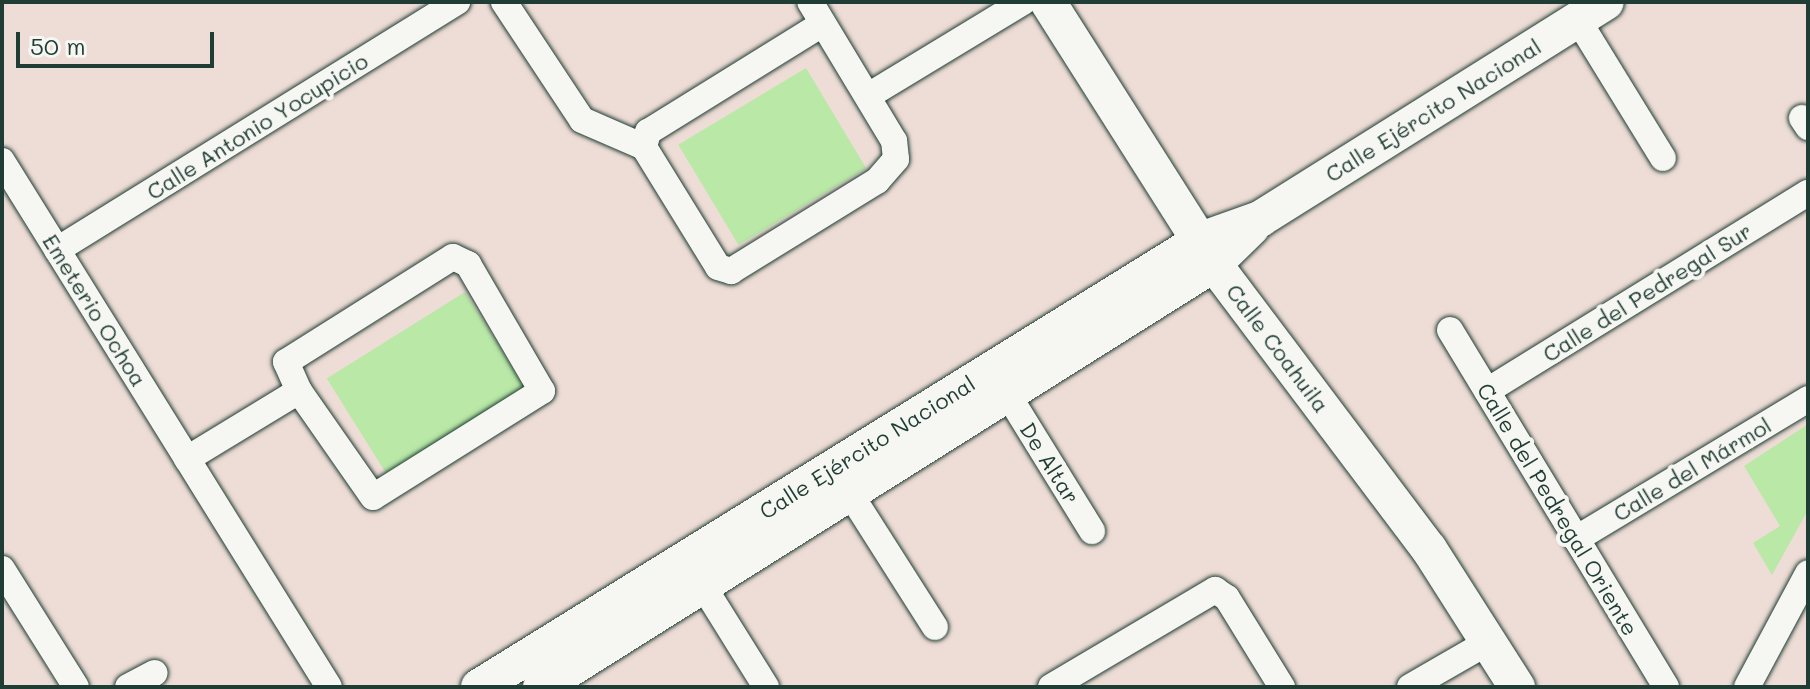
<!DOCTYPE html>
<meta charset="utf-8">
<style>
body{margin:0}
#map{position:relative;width:1810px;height:689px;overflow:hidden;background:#eeddd6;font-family:Mali,sans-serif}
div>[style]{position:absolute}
.green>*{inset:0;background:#b9e8a7;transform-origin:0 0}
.roads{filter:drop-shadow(0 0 2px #1f3d34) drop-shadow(0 0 2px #1f3d34)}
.street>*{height:26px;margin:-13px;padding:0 13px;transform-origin:13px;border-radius:13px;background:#f6f6f2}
.secondary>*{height:36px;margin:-18px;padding:0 18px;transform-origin:18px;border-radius:18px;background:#f6f6f2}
span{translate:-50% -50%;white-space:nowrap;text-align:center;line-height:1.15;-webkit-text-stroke:8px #f6f6f2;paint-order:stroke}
.street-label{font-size:22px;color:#1f3d34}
.frame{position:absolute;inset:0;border:4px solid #1f3d34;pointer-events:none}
.scale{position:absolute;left:16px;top:32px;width:198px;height:36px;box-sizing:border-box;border:4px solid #1f3d34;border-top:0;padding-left:10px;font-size:24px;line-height:28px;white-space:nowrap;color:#1f3d34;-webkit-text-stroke:6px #f6f6f2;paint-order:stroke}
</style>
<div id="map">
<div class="green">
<div style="left:806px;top:68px;width:117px;height:149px;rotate:59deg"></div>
<div style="left:465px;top:292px;width:113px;height:163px;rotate:58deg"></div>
<div style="clip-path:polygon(1808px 424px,1808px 510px,1772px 575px,1753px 543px,1780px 526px,1744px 466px)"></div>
</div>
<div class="roads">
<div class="street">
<div style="left:504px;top:2px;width:141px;rotate:56.5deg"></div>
<div style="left:582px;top:120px;width:68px;rotate:23.5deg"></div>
<div style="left:644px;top:147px;width:141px;rotate:58.3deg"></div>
<div style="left:718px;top:267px;width:14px;rotate:17deg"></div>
<div style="left:731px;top:271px;width:172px;rotate:-31.7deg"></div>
<div style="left:877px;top:181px;width:29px;rotate:-49deg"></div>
<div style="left:896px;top:159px;width:18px;rotate:-96deg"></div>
<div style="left:894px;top:141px;width:162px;rotate:-121.1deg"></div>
<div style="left:1578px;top:20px;width:162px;rotate:58.4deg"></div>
<div style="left:868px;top:96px;width:181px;rotate:-31.2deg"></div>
<div style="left:1802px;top:118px;width:11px;rotate:56deg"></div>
<div style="left:644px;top:147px;width:16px;rotate:-75deg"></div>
<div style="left:648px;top:132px;width:205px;rotate:-31.8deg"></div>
<div style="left:2px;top:161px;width:619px;rotate:58.13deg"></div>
<div style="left:57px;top:250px;width:471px;rotate:-31.8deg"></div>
<div style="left:453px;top:257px;width:17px;rotate:25deg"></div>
<div style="left:468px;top:264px;width:147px;rotate:59.8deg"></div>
<div style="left:542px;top:391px;width:199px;rotate:147.9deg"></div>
<div style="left:373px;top:497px;width:129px;rotate:-124.9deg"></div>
<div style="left:299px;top:391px;width:32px;rotate:-114deg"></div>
<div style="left:286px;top:362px;width:197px;rotate:-32.2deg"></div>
<div style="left:1450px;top:330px;width:417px;rotate:58.8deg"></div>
<div style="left:1487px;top:391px;width:377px;rotate:-31.7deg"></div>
<div style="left:1008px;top:395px;width:160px;rotate:58.3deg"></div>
<div style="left:187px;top:459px;width:131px;rotate:-31.3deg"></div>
<div style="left:849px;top:492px;width:160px;rotate:57.5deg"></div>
<div style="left:1576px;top:539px;width:271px;rotate:-31.1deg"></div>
<div style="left:2px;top:569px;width:139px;rotate:57.9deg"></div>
<div style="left:703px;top:586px;width:119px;rotate:58deg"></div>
<div style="left:128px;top:687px;width:30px;rotate:-28deg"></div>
<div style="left:1051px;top:687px;width:191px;rotate:-30.6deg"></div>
<div style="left:1215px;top:590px;width:14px;rotate:34deg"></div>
<div style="left:1227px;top:598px;width:105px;rotate:58.3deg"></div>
<div style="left:1410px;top:687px;width:92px;rotate:-29.9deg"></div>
<div style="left:1747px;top:687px;width:129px;rotate:-61.8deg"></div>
</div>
<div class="secondary">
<div style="left:1048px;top:2px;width:310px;rotate:57.6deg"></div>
<div style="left:1214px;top:264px;width:357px;rotate:53deg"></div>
<div style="left:1429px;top:549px;width:164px;rotate:57.5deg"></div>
<div style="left:479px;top:687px;width:849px;rotate:-31.76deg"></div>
<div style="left:1201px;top:240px;width:63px;rotate:-19.6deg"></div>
<div style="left:1260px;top:219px;width:408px;rotate:-32.1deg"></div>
<div style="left:541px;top:687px;width:795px;rotate:-32.15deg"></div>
<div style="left:1214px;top:264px;width:52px;rotate:-44.2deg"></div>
</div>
</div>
<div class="street-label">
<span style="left:1433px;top:110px;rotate:-32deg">Calle Ejército Nacional</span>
<span style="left:257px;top:126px;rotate:-32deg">Calle Antonio Yocupicio</span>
<span style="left:1647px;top:292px;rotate:-32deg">Calle del Pedregal Sur</span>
<span style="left:95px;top:310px;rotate:58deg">Emeterio Ochoa</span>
<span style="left:1278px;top:348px;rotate:53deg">Calle Coahuila</span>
<span style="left:867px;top:447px;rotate:-32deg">Calle Ejército Nacional</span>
<span style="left:1050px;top:463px;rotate:58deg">De Altar</span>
<span style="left:1692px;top:469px;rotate:-31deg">Calle del Mármol</span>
<span style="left:1558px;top:509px;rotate:59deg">Calle del Pedregal Oriente</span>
</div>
<div class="frame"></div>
<div class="scale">50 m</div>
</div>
